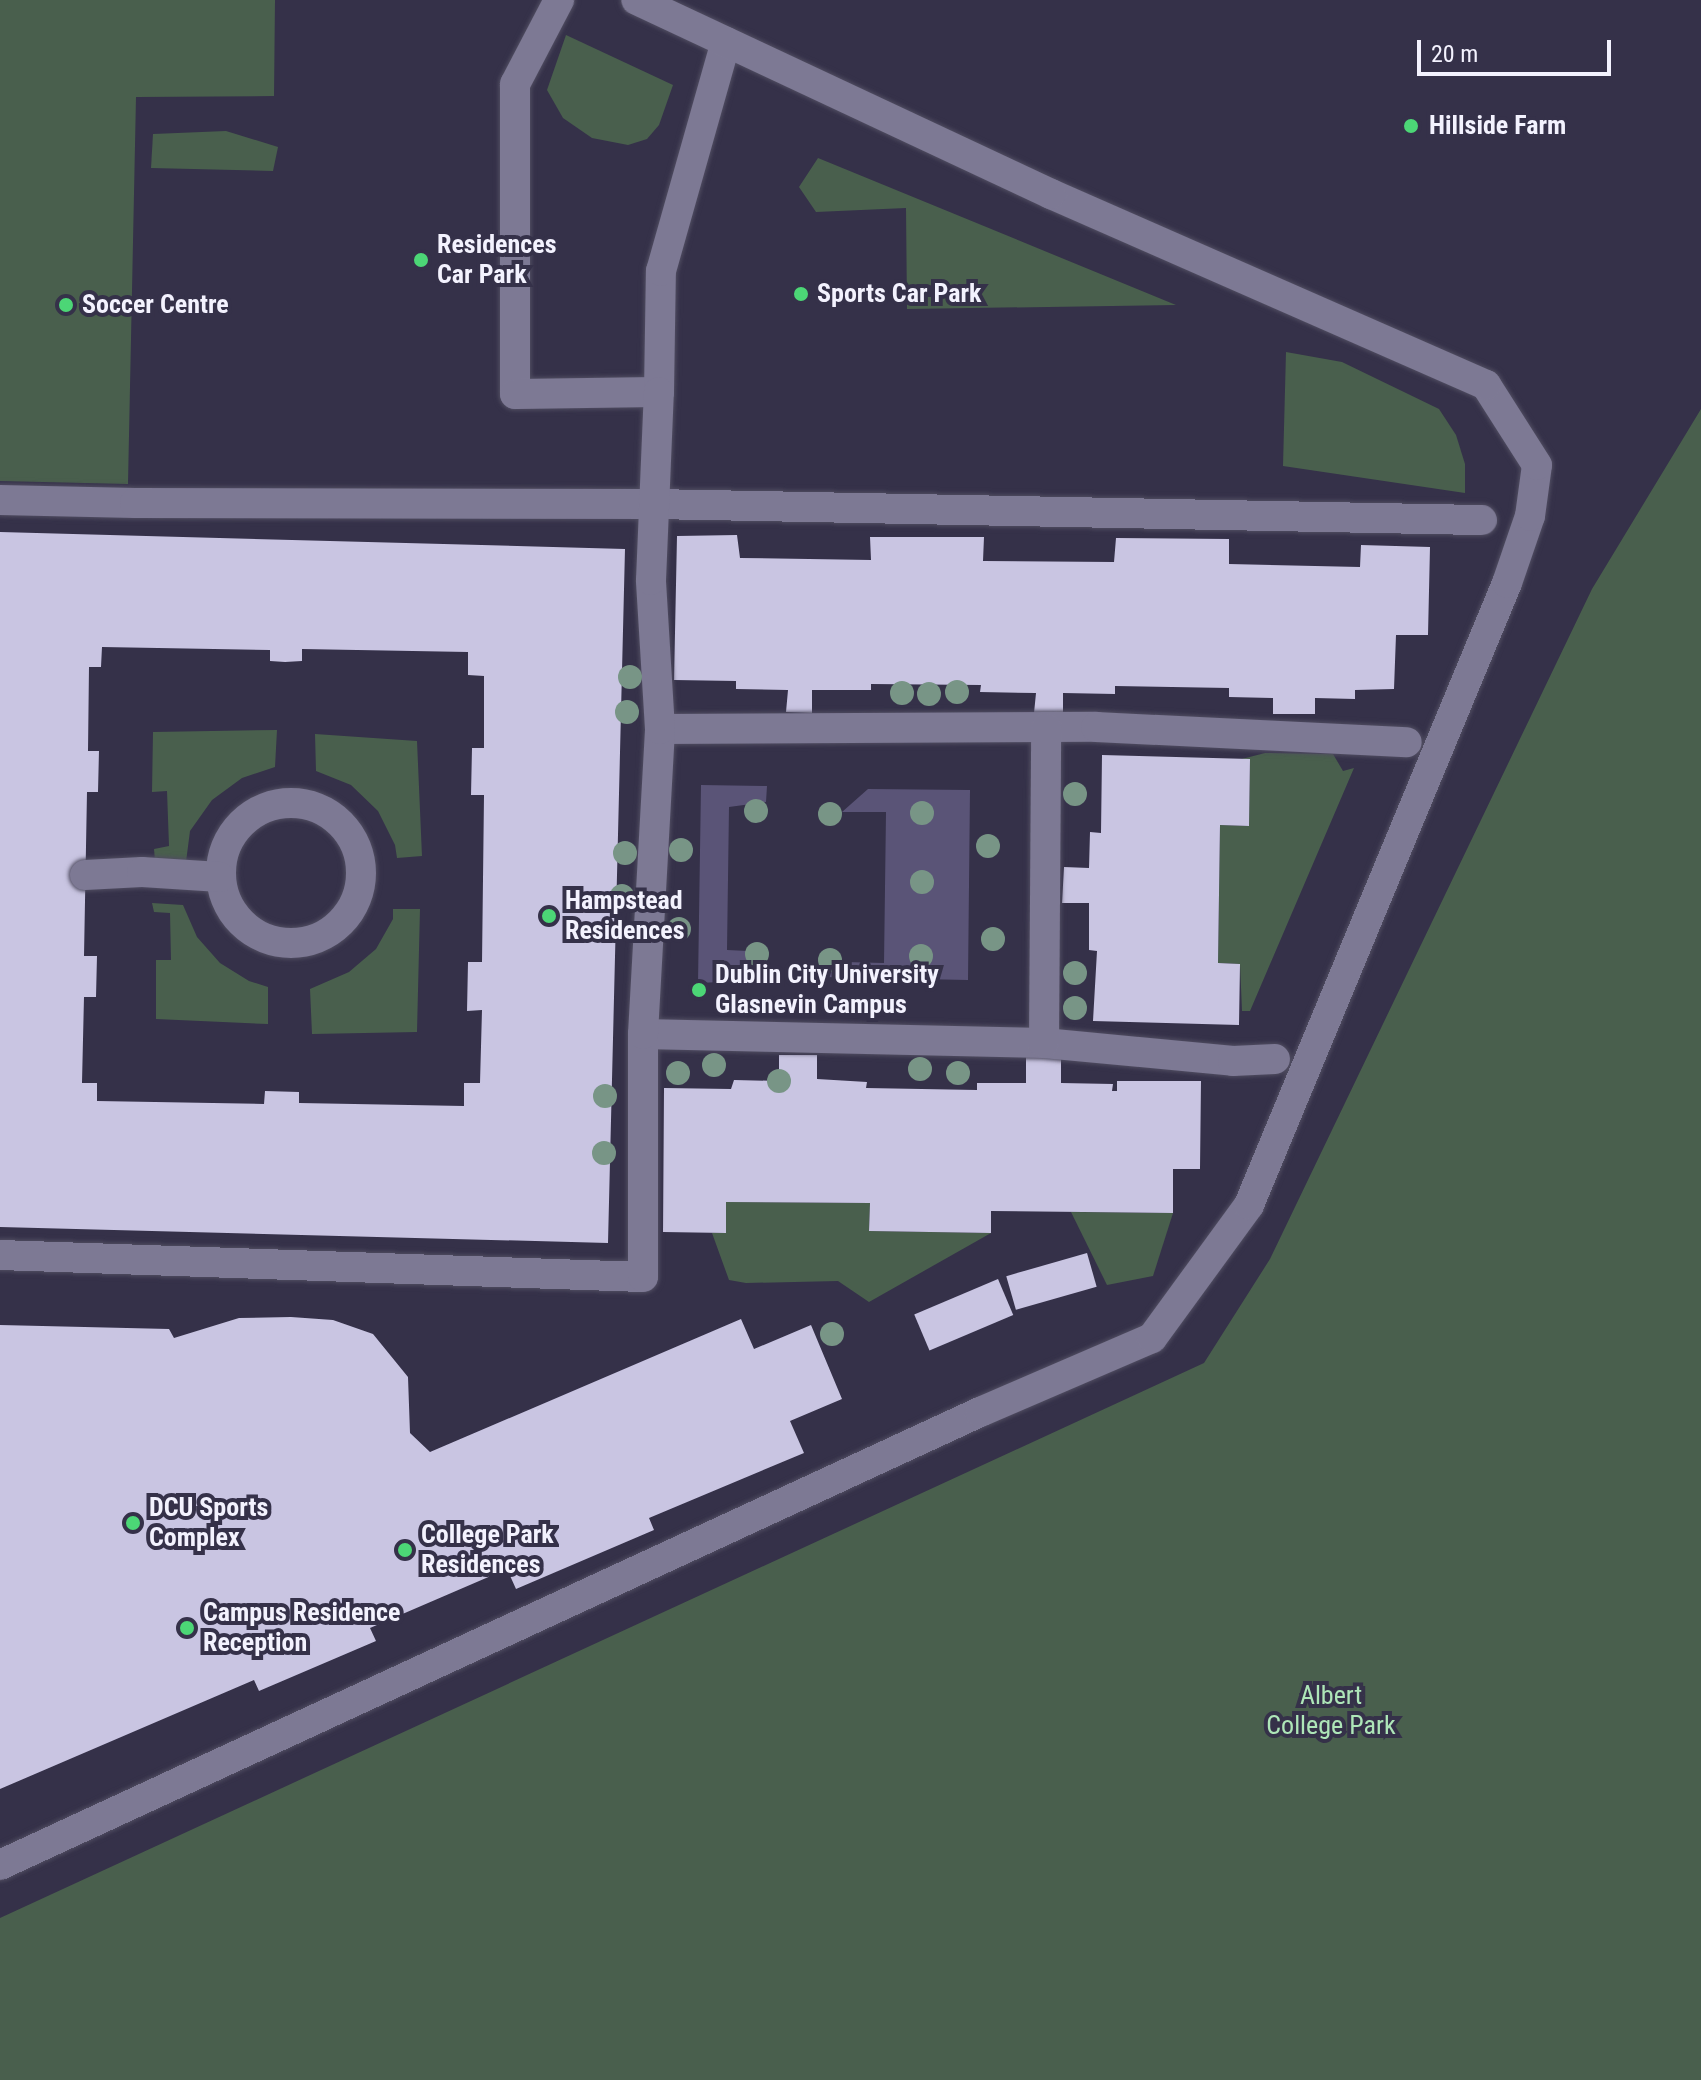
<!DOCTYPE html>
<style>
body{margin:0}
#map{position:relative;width:1701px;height:2080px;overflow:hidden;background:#353149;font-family:"Roboto Condensed",sans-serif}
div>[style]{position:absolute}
.green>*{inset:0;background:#495f4d}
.water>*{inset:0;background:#5a5477}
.building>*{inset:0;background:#c9c5e2;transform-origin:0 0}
.roads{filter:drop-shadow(0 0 2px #504d61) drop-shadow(0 0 2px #504d61)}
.service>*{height:30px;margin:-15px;padding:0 15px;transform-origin:15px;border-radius:15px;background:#7d7994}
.service>.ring{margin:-15px;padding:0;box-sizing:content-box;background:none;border:30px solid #7d7994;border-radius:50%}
.trees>*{width:24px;height:24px;margin:-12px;border-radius:50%;background:#789586}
.dots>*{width:22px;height:22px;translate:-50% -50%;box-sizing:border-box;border:4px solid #353149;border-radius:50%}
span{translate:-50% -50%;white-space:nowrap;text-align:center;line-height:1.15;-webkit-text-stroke:8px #353149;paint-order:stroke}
.poi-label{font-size:26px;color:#f3f2fe;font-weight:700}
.left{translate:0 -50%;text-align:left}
.park-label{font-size:26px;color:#aee6b8}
.scale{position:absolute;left:1417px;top:40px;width:194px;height:36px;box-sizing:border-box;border:4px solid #f3f2fe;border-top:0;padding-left:10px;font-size:24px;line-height:28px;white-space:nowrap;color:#f3f2fe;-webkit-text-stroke:6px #353149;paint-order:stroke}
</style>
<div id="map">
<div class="green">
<div style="clip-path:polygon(0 0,275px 0,274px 96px,136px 97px,128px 484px,0 481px)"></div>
<div style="clip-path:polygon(566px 35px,673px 85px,659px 125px,647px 139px,628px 145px,592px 138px,563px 118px,547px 90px)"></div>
<div style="clip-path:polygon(226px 131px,278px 147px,273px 171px,151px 168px,153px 134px)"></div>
<div style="clip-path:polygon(818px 158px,1176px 305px,907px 309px,906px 208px,816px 212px,799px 187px)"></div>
<div style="clip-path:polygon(1286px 352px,1342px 362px,1439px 409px,1456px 435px,1465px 464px,1465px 493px,1283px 466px)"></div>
<div style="clip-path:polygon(1701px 409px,1701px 2080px,0 2080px,0 1918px,1204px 1363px,1270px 1259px,1592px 589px)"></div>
<div style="clip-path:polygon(277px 730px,275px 767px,242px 778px,212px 800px,190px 831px,186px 862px,155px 861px,154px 849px,169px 846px,167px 791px,152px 792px,153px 732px)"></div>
<div style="clip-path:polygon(315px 734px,417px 741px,422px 856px,397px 858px,395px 845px,378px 811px,351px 785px,316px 771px)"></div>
<div style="clip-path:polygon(1265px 753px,1333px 754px,1343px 771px,1354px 768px,1250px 1011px,1242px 1011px,1240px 964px,1218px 963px,1220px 825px,1249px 826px,1250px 759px,1238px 760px)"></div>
<div style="clip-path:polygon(152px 903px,183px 905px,197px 937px,220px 963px,249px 981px,268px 987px,268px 1024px,156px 1019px,156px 960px,171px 960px,170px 913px,154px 912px)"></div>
<div style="clip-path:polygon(393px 909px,420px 909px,417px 1032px,312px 1034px,310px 989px,349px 972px,376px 949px,393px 919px)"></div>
<div style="clip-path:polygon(726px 1202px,870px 1203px,869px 1231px,991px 1233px,869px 1302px,838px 1281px,746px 1283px,729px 1280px,712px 1233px,726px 1233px)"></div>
<div style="clip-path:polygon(1071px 1212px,1173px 1213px,1153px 1276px,1107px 1285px)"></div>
</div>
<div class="water">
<div style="clip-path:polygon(701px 785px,767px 786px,766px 802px,729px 807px,727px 950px,748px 951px,747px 960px,721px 982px,698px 983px)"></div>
<div style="clip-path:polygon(868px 789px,970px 790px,968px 980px,822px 977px,822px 971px,843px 971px,844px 962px,884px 963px,886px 812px,842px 812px)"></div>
</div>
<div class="building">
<div style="clip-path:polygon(evenodd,0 532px,625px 549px,608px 1243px,0 1227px,0 532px,102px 647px,270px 650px,270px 661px,285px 662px,302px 661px,302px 649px,468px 652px,468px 675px,484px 676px,484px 748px,472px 748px,471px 795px,484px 795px,482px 962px,468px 962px,467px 1011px,482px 1010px,480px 1083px,464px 1083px,464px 1106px,299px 1103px,299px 1092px,265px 1091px,264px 1104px,97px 1101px,97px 1083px,82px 1083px,84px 997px,96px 997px,97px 956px,84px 956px,87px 792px,98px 792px,99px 751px,88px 751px,89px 667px,101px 667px,102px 647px)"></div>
<div style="clip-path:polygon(737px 535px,740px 558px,871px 560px,870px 537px,984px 537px,983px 561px,1114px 562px,1116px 538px,1229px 539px,1229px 564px,1360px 567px,1361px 545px,1430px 547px,1428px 635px,1396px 635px,1394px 689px,1355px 690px,1355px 699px,1315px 698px,1315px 714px,1273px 714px,1273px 698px,1229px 697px,1229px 688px,1115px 686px,1115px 694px,1063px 693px,1063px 713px,1034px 713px,1036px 693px,980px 692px,981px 685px,871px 684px,871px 690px,812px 690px,812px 713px,786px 712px,788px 690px,736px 689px,736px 681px,674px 680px,677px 536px)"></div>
<div style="clip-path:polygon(1102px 755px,1250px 759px,1249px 826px,1220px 825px,1218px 963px,1240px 964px,1239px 1025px,1093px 1021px,1097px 951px,1089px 950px,1089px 903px,1062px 903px,1064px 867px,1089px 868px,1090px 832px,1101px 833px)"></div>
<div style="clip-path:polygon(779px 1055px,817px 1055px,817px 1079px,867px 1082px,866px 1088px,977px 1090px,977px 1083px,1026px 1083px,1026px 1057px,1061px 1057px,1061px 1083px,1113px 1084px,1112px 1091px,1117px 1091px,1117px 1081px,1201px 1081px,1200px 1169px,1173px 1169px,1173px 1213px,991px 1211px,991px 1233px,869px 1231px,870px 1203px,726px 1202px,726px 1233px,663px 1232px,664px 1088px,731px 1089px,734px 1080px,779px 1081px)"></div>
<div style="left:1087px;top:1253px;width:35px;height:84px;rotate:74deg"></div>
<div style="left:998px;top:1279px;width:39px;height:91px;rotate:67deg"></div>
<div style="clip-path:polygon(291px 1317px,333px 1320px,373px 1334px,408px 1377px,410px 1433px,430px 1452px,741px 1319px,754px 1349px,811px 1325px,842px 1399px,790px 1421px,804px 1453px,649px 1518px,654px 1530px,516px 1589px,507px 1569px,370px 1628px,376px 1641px,259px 1691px,254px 1680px,0 1789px,0 1325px,169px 1329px,174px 1338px,239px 1318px)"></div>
</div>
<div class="roads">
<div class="service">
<div style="left:559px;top:0;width:95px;rotate:117.6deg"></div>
<div style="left:515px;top:84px;width:310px;rotate:90deg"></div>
<div style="left:515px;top:394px;width:144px;rotate:-0.8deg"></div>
<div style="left:659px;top:392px;width:121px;rotate:-89.1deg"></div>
<div style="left:661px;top:271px;width:238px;rotate:-74.2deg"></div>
<div style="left:0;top:500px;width:135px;rotate:1.3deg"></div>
<div style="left:135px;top:503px;width:518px;rotate:0.11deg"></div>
<div style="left:653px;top:504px;width:829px;rotate:1.11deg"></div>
<div style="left:660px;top:729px;width:436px;rotate:-0.3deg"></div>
<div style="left:1096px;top:727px;width:311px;rotate:2.8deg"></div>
<div class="ring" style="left:221px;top:803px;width:110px;height:110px"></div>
<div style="left:85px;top:875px;width:57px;rotate:-3deg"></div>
<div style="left:142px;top:872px;width:78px;rotate:3.7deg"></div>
<div style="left:643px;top:1034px;width:401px;rotate:1.3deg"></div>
<div style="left:1044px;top:1043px;width:190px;rotate:5.4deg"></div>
<div style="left:1233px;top:1061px;width:42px;rotate:-2.7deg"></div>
<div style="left:1044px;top:1043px;width:315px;rotate:-89.6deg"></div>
<div style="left:0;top:1255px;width:643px;rotate:1.96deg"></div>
<div style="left:643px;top:1277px;width:243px;rotate:-90deg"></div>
<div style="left:643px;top:1034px;width:305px;rotate:-86.8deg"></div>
<div style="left:660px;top:729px;width:149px;rotate:-93.5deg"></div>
<div style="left:651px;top:580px;width:188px;rotate:-87.6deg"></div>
<div style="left:0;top:1865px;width:1080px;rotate:-24.81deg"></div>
<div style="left:980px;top:1412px;width:187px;rotate:-23.3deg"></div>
<div style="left:1152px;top:1338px;width:165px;rotate:-53.9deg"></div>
<div style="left:1249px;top:1205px;width:673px;rotate:-67.47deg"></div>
<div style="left:1507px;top:583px;width:71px;rotate:-71.1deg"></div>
<div style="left:1530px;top:516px;width:51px;rotate:-82.2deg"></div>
<div style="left:1537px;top:465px;width:95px;rotate:-122.5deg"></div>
<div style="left:1486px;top:385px;width:475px;rotate:-156.3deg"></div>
<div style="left:1051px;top:194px;width:458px;rotate:-154.9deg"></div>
</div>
</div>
<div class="trees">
<div style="left:630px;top:677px"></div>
<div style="left:957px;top:692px"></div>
<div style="left:902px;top:693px"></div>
<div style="left:929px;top:694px"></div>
<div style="left:627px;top:712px"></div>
<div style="left:1075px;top:794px"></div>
<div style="left:756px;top:811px"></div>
<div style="left:922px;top:813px"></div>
<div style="left:830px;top:814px"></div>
<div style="left:988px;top:846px"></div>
<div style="left:681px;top:850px"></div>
<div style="left:625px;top:853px"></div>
<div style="left:922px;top:882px"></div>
<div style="left:622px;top:896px"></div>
<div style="left:679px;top:929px"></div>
<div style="left:993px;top:939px"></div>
<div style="left:757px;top:954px"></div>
<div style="left:921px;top:956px"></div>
<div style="left:830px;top:960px"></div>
<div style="left:1075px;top:973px"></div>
<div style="left:1075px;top:1008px"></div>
<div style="left:714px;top:1065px"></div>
<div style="left:920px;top:1069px"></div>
<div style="left:678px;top:1073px"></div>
<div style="left:958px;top:1073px"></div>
<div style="left:779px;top:1081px"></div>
<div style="left:605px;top:1096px"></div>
<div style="left:604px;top:1153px"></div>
<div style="left:832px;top:1334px"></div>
</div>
<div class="dots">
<div style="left:1411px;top:126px;background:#4cd676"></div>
<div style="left:421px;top:260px;background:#4cd676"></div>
<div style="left:801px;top:294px;background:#4cd676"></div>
<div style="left:66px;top:305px;background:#4cd676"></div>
<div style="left:549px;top:916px;background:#4cd676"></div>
<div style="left:699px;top:990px;background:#4cd676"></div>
<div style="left:133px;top:1523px;background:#4cd676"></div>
<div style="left:405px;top:1550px;background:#4cd676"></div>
<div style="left:187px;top:1628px;background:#4cd676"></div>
</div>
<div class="poi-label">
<span class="left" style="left:1429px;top:126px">Hillside Farm</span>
<span class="left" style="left:437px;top:260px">Residences<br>Car Park</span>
<span class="left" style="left:817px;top:294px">Sports Car Park</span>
<span class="left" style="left:82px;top:305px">Soccer Centre</span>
<span class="left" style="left:565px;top:916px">Hampstead<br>Residences</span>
<span class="left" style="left:715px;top:990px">Dublin City University<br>Glasnevin Campus</span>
<span class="left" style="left:149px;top:1523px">DCU Sports<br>Complex</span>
<span class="left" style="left:421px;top:1550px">College Park<br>Residences</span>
<span class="left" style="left:203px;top:1628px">Campus Residence<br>Reception</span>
</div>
<div class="park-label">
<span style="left:1331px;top:1711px">Albert<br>College Park</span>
</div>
<div class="scale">20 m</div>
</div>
